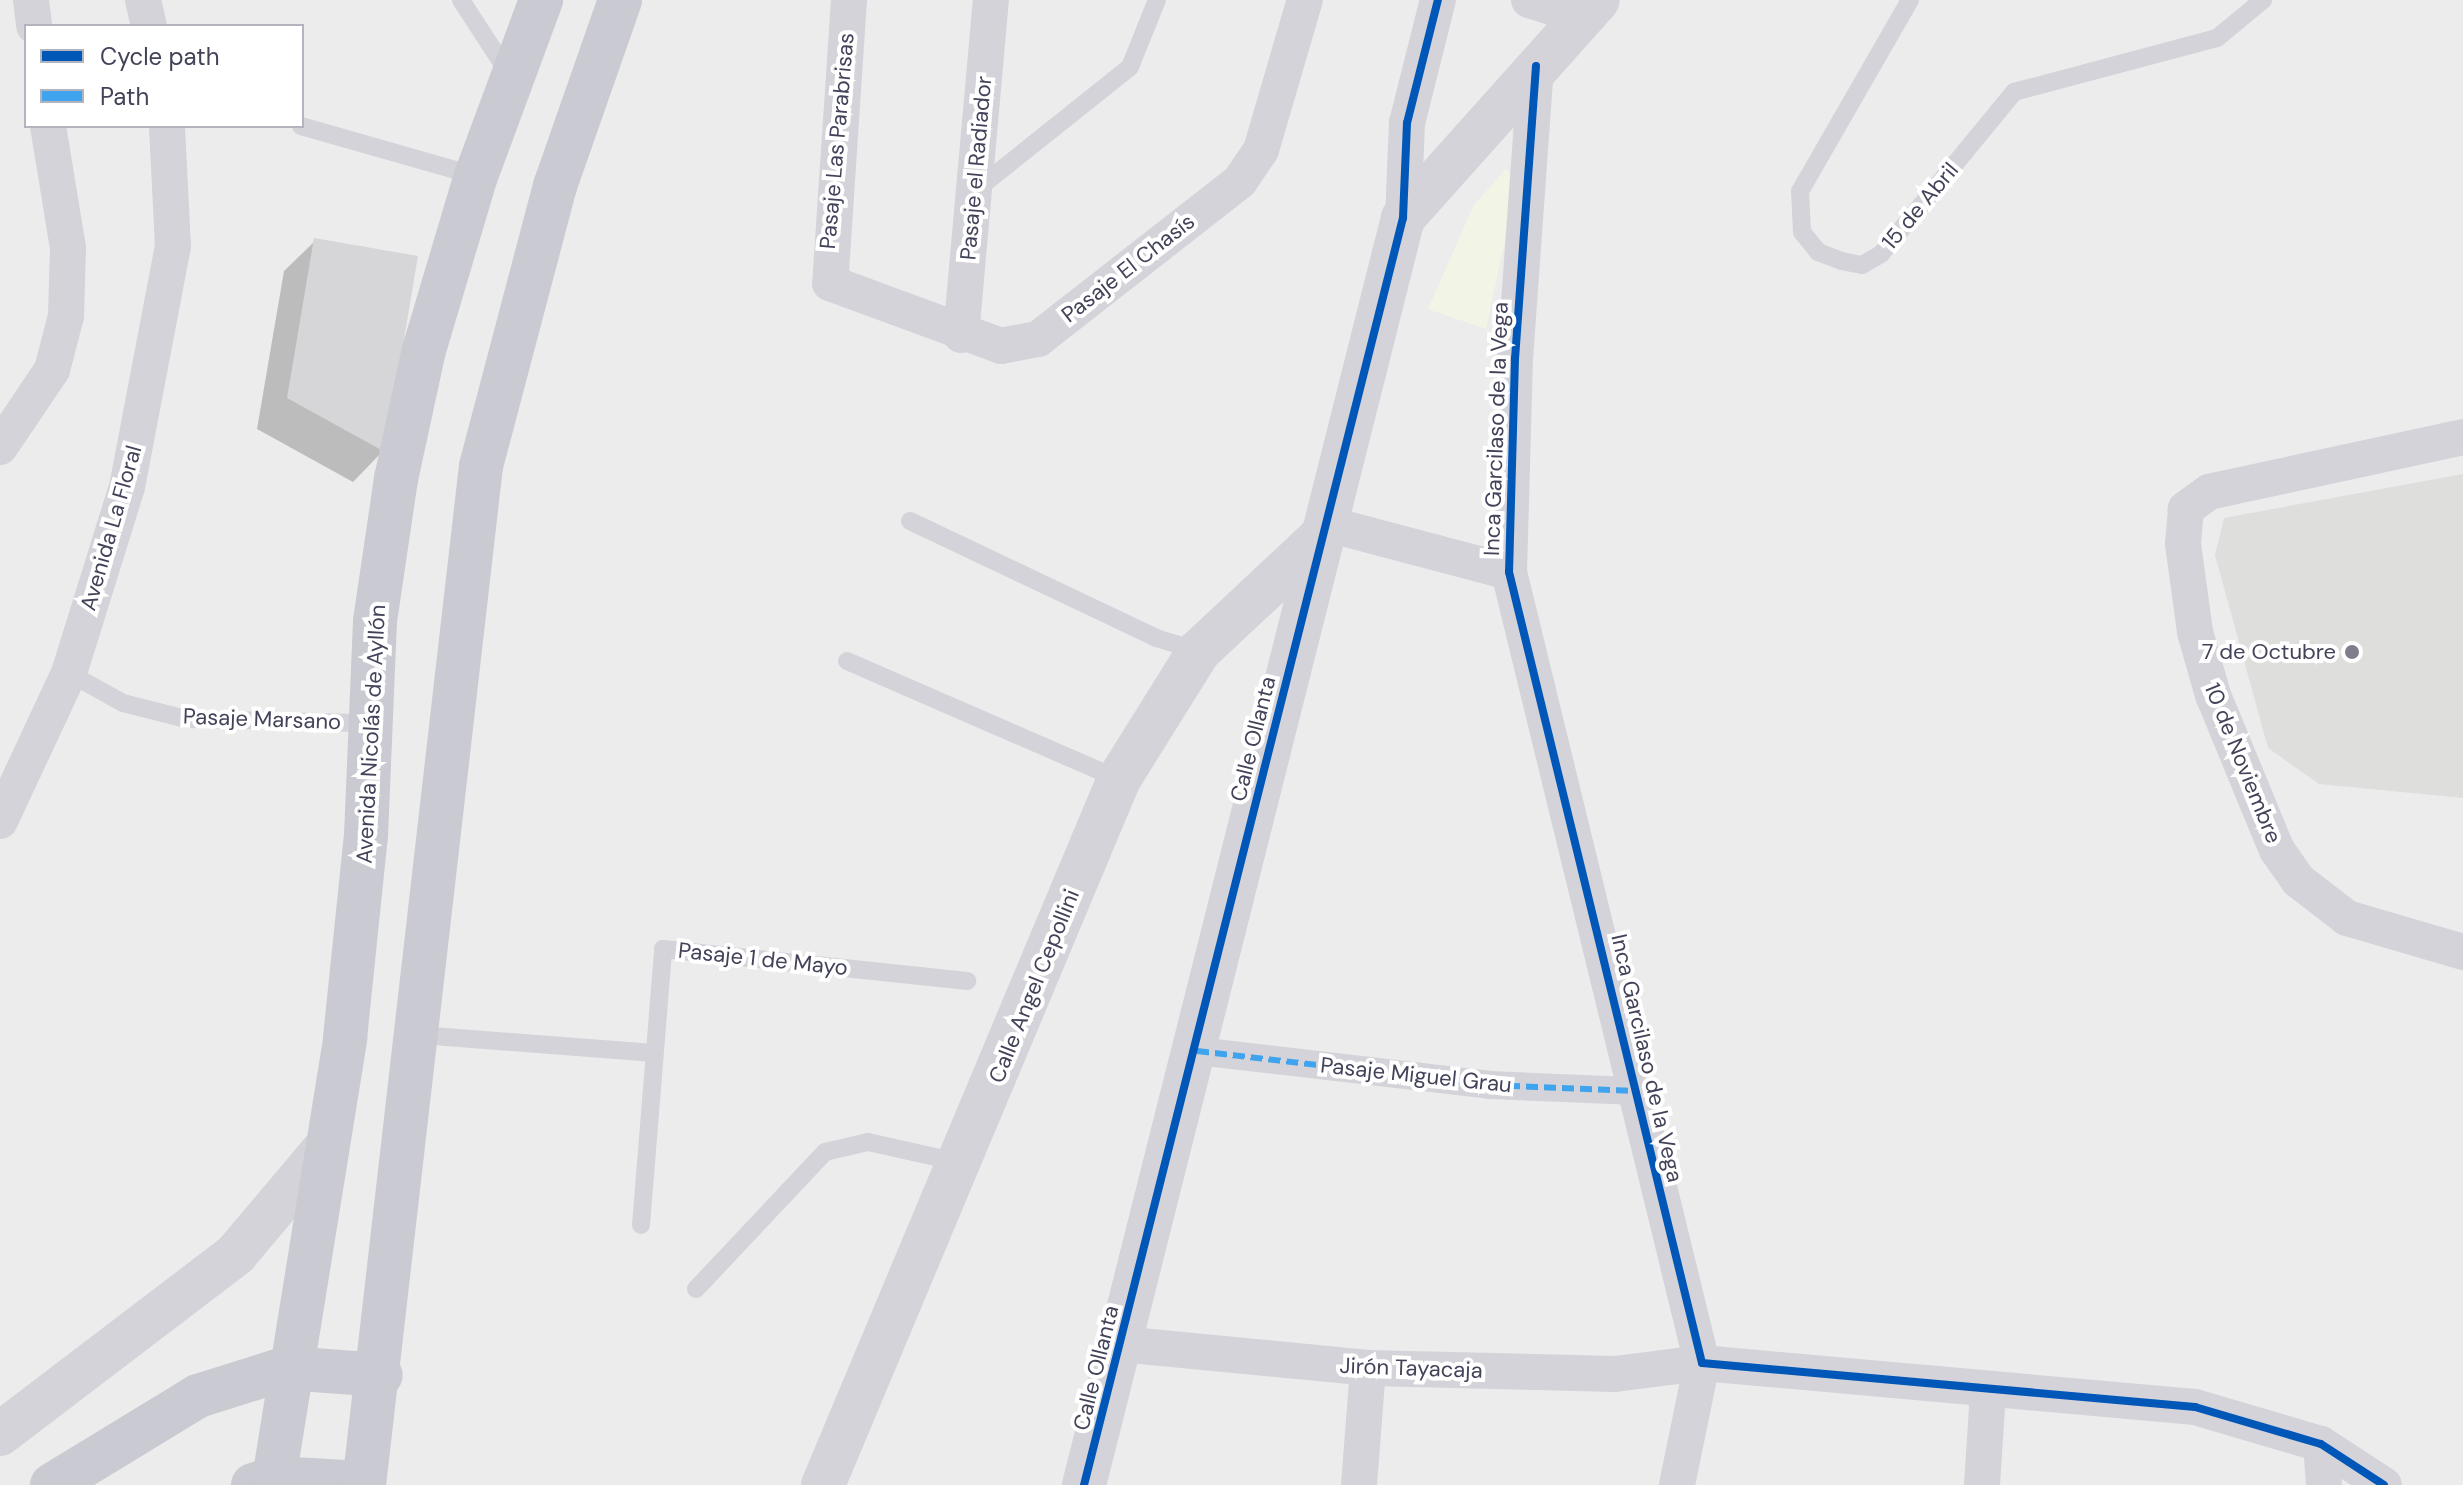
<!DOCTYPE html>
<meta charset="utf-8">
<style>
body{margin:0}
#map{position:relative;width:2463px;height:1485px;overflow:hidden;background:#edecec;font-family:"DM Sans",sans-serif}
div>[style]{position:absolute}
.commercial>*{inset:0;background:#f2f5e5}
.education>*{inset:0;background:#dededd}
.shadow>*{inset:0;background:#0003}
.building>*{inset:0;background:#d6d5d8}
.service>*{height:18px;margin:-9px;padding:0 9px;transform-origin:9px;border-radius:9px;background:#d4d3d9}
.pedestrian>*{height:28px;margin:-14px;padding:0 14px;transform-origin:14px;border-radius:14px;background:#d4d3d9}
.minor>*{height:36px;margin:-18px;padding:0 18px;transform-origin:18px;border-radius:18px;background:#d4d3d9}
.tertiary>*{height:44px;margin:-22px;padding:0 22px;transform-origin:22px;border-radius:22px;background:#d4d3d9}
.primary>*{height:44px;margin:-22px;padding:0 22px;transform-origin:22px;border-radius:22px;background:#cacad2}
.quiet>*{height:6px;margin-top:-3px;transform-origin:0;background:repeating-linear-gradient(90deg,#3fa4ed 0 12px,transparent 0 18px)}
.cycleway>*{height:8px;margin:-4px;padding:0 4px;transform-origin:4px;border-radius:4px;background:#0057b8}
.dots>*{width:22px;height:22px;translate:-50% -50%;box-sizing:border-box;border:4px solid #fff;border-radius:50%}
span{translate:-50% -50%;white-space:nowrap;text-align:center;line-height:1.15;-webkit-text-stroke:8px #fff;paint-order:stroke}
.street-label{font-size:22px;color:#424359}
.poi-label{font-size:22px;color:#424359}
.right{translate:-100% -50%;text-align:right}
.legend{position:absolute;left:24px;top:24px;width:280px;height:104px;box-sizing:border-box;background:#fff;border:2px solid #b3b4bd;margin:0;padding:10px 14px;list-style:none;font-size:24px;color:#424359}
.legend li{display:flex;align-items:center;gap:16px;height:40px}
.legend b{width:40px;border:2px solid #b3b4bd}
</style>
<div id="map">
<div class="commercial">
<div style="clip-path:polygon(1506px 169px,1518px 179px,1486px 329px,1428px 309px,1474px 205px)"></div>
</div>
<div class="education">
<div style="clip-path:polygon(2463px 474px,2463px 798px,2319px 784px,2268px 748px,2215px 555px,2224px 518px)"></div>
</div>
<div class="shadow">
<div style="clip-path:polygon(315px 241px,383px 451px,353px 482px,257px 429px,284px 271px)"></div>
</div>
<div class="building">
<div style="clip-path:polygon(314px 238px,418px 256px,385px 452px,287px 398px)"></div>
</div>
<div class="service">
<div style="left:461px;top:0;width:88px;rotate:57deg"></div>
<div style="left:1910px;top:0;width:220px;rotate:119.9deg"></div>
<div style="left:1800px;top:191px;width:41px;rotate:87.2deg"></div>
<div style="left:1802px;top:232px;width:26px;rotate:51deg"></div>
<div style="left:1818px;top:252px;width:25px;rotate:21deg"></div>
<div style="left:1841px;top:261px;width:21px;rotate:11deg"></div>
<div style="left:1862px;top:265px;width:22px;rotate:-30deg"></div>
<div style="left:1881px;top:254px;width:210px;rotate:-50.6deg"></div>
<div style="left:2014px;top:92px;width:210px;rotate:-14.9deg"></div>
<div style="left:2217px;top:38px;width:60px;rotate:-39.6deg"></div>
<div style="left:301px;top:126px;width:182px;rotate:15.9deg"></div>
<div style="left:976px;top:190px;width:197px;rotate:-38.6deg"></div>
<div style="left:1130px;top:67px;width:72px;rotate:-68.1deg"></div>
<div style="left:910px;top:521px;width:272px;rotate:25.4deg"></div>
<div style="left:1156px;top:638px;width:45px;rotate:16.8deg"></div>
<div style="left:847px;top:661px;width:296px;rotate:23.5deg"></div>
<div style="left:69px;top:673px;width:62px;rotate:29.1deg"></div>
<div style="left:123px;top:703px;width:65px;rotate:14.3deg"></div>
<div style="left:186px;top:719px;width:183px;rotate:1.3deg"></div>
<div style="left:420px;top:1035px;width:235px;rotate:4.4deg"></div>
<div style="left:641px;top:1225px;width:277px;rotate:-85.4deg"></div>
<div style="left:663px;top:949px;width:306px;rotate:6deg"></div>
<div style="left:696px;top:1289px;width:188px;rotate:-46.7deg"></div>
<div style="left:825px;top:1152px;width:44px;rotate:-13.1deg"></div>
<div style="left:868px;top:1142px;width:92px;rotate:12.5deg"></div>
</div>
<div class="pedestrian">
<div style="left:1197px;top:1051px;width:295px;rotate:6.6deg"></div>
<div style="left:1490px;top:1085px;width:146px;rotate:2.4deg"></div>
</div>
<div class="minor">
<div style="left:31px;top:0;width:26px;rotate:83deg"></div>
<div style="left:143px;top:0;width:27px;rotate:77deg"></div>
<div style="left:849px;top:0;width:284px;rotate:93.8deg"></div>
<div style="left:830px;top:283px;width:182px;rotate:20.2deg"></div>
<div style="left:1001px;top:346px;width:38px;rotate:-11deg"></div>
<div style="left:1038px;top:339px;width:256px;rotate:-38deg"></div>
<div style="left:1240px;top:181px;width:37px;rotate:-56deg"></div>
<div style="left:1261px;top:150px;width:156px;rotate:-73.7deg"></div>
<div style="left:1529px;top:0;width:56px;rotate:17.8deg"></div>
<div style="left:1536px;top:66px;width:293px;rotate:94.1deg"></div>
<div style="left:1515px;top:358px;width:214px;rotate:91.6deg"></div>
<div style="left:1509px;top:572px;width:814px;rotate:76.29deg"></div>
<div style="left:1702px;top:1363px;width:495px;rotate:5.1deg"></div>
<div style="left:2195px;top:1407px;width:131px;rotate:16.4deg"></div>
<div style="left:2321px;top:1444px;width:75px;rotate:33.1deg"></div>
<div style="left:1403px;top:218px;width:95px;rotate:-87.6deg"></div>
<div style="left:1407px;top:123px;width:127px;rotate:-75.9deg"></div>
<div style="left:961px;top:335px;width:336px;rotate:-84.9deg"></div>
<div style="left:2463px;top:437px;width:260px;rotate:167.8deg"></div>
<div style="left:2209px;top:492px;width:29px;rotate:144deg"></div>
<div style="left:2186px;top:509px;width:35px;rotate:95deg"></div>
<div style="left:2183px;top:544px;width:89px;rotate:82.2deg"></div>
<div style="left:2195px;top:632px;width:66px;rotate:74.1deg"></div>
<div style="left:2213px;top:695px;width:168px;rotate:67.6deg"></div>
<div style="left:2277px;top:850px;width:38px;rotate:55deg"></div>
<div style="left:2299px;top:881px;width:61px;rotate:37.6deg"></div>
<div style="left:2347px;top:918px;width:121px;rotate:16.3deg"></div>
<div style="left:0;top:447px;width:93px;rotate:-56deg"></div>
<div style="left:52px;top:370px;width:56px;rotate:-75.5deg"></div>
<div style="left:66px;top:316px;width:68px;rotate:-88.3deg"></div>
<div style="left:68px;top:248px;width:124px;rotate:-99.3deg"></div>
<div style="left:1324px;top:523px;width:191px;rotate:14.8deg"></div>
<div style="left:0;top:821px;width:163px;rotate:-65deg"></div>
<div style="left:69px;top:673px;width:195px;rotate:-72.7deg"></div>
<div style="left:127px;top:487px;width:245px;rotate:-79.2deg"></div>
<div style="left:173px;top:246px;width:120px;rotate:-92.9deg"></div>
<div style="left:1120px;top:1344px;width:249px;rotate:5.5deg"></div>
<div style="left:1368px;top:1368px;width:247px;rotate:1.4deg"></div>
<div style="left:1615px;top:1374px;width:88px;rotate:-7.2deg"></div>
<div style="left:1702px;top:1363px;width:125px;rotate:101.6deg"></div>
<div style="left:2321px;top:1444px;width:41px;rotate:85.8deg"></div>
<div style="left:1359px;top:1485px;width:117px;rotate:-85.6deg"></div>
<div style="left:1982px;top:1485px;width:92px;rotate:-86.3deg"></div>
</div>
<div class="tertiary">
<div style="left:0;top:1434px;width:297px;rotate:-37.3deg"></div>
<div style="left:236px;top:1254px;width:141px;rotate:-49.9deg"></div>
<div style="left:823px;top:1485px;width:766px;rotate:-67.25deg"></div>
<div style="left:1119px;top:779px;width:151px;rotate:-58deg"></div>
<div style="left:1199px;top:651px;width:167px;rotate:-43.1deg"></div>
<div style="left:1084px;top:1485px;width:1307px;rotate:-75.87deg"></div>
<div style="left:1403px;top:218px;width:292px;rotate:-48.2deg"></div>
</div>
<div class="primary">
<div style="left:52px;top:1485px;width:171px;rotate:-31.4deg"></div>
<div style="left:198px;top:1396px;width:93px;rotate:-17.5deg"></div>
<div style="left:287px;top:1368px;width:94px;rotate:4.3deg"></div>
<div style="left:253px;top:1485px;width:22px;rotate:-18deg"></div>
<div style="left:274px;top:1478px;width:90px;rotate:3.2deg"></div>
<div style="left:273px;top:1485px;width:453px;rotate:-80.8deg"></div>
<div style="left:345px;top:1038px;width:203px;rotate:-84.1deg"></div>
<div style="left:366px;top:836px;width:215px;rotate:-87.6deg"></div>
<div style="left:375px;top:621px;width:144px;rotate:-81.6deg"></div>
<div style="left:396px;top:479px;width:132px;rotate:-77.8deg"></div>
<div style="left:424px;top:350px;width:182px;rotate:-73.4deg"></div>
<div style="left:476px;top:176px;width:188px;rotate:-69.7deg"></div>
<div style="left:364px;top:1485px;width:1026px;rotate:-83.45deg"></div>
<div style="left:481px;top:466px;width:290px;rotate:-75.2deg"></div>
<div style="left:555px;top:186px;width:197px;rotate:-70.7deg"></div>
</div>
<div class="quiet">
<div style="left:1197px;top:1051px;width:295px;rotate:6.6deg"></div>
<div style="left:1490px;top:1085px;width:146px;rotate:2.4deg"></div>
</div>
<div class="cycleway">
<div style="left:1536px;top:66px;width:293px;rotate:94.1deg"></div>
<div style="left:1515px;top:358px;width:214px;rotate:91.6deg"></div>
<div style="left:1509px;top:572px;width:814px;rotate:76.29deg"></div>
<div style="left:1702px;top:1363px;width:495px;rotate:5.1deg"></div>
<div style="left:2195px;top:1407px;width:131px;rotate:16.4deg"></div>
<div style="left:2321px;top:1444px;width:75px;rotate:33.1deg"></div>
<div style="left:1084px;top:1485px;width:1307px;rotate:-75.87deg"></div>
<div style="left:1403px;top:218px;width:95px;rotate:-87.6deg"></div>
<div style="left:1407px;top:123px;width:127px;rotate:-75.9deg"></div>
</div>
<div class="dots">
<div style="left:2352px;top:652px;background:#7e7e8c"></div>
</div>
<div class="street-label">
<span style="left:837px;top:141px;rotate:-85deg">Pasaje Las Parabrisas</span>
<span style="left:976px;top:168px;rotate:-85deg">Pasaje el Radiador</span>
<span style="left:1920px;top:206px;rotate:-50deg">15 de Abril</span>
<span style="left:1128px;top:268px;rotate:-38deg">Pasaje El Chasís</span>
<span style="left:1496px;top:429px;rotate:-88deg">Inca Garcilaso de la Vega</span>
<span style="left:111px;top:528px;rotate:-74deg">Avenida La Floral</span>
<span style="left:262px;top:719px;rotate:2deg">Pasaje Marsano</span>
<span style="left:371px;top:734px;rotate:-87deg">Avenida Nicolás de Ayllón</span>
<span style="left:1253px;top:739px;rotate:-76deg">Calle Ollanta</span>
<span style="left:2243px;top:763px;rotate:68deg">10 de Noviembre</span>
<span style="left:763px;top:959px;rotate:6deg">Pasaje 1 de Mayo</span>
<span style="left:1034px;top:986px;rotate:-68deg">Calle Angel Cepollini</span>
<span style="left:1647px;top:1058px;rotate:77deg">Inca Garcilaso de la Vega</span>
<span style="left:1416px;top:1075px;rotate:6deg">Pasaje Miguel Grau</span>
<span style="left:1096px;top:1368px;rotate:-76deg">Calle Ollanta</span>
<span style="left:1411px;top:1368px;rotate:2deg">Jirón Tayacaja</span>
</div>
<div class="poi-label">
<span class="right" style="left:2336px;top:652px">7 de Octubre</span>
</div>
<ul class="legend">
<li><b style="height:10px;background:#0057b8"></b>Cycle path</li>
<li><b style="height:10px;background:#3fa4ed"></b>Path</li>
</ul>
</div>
